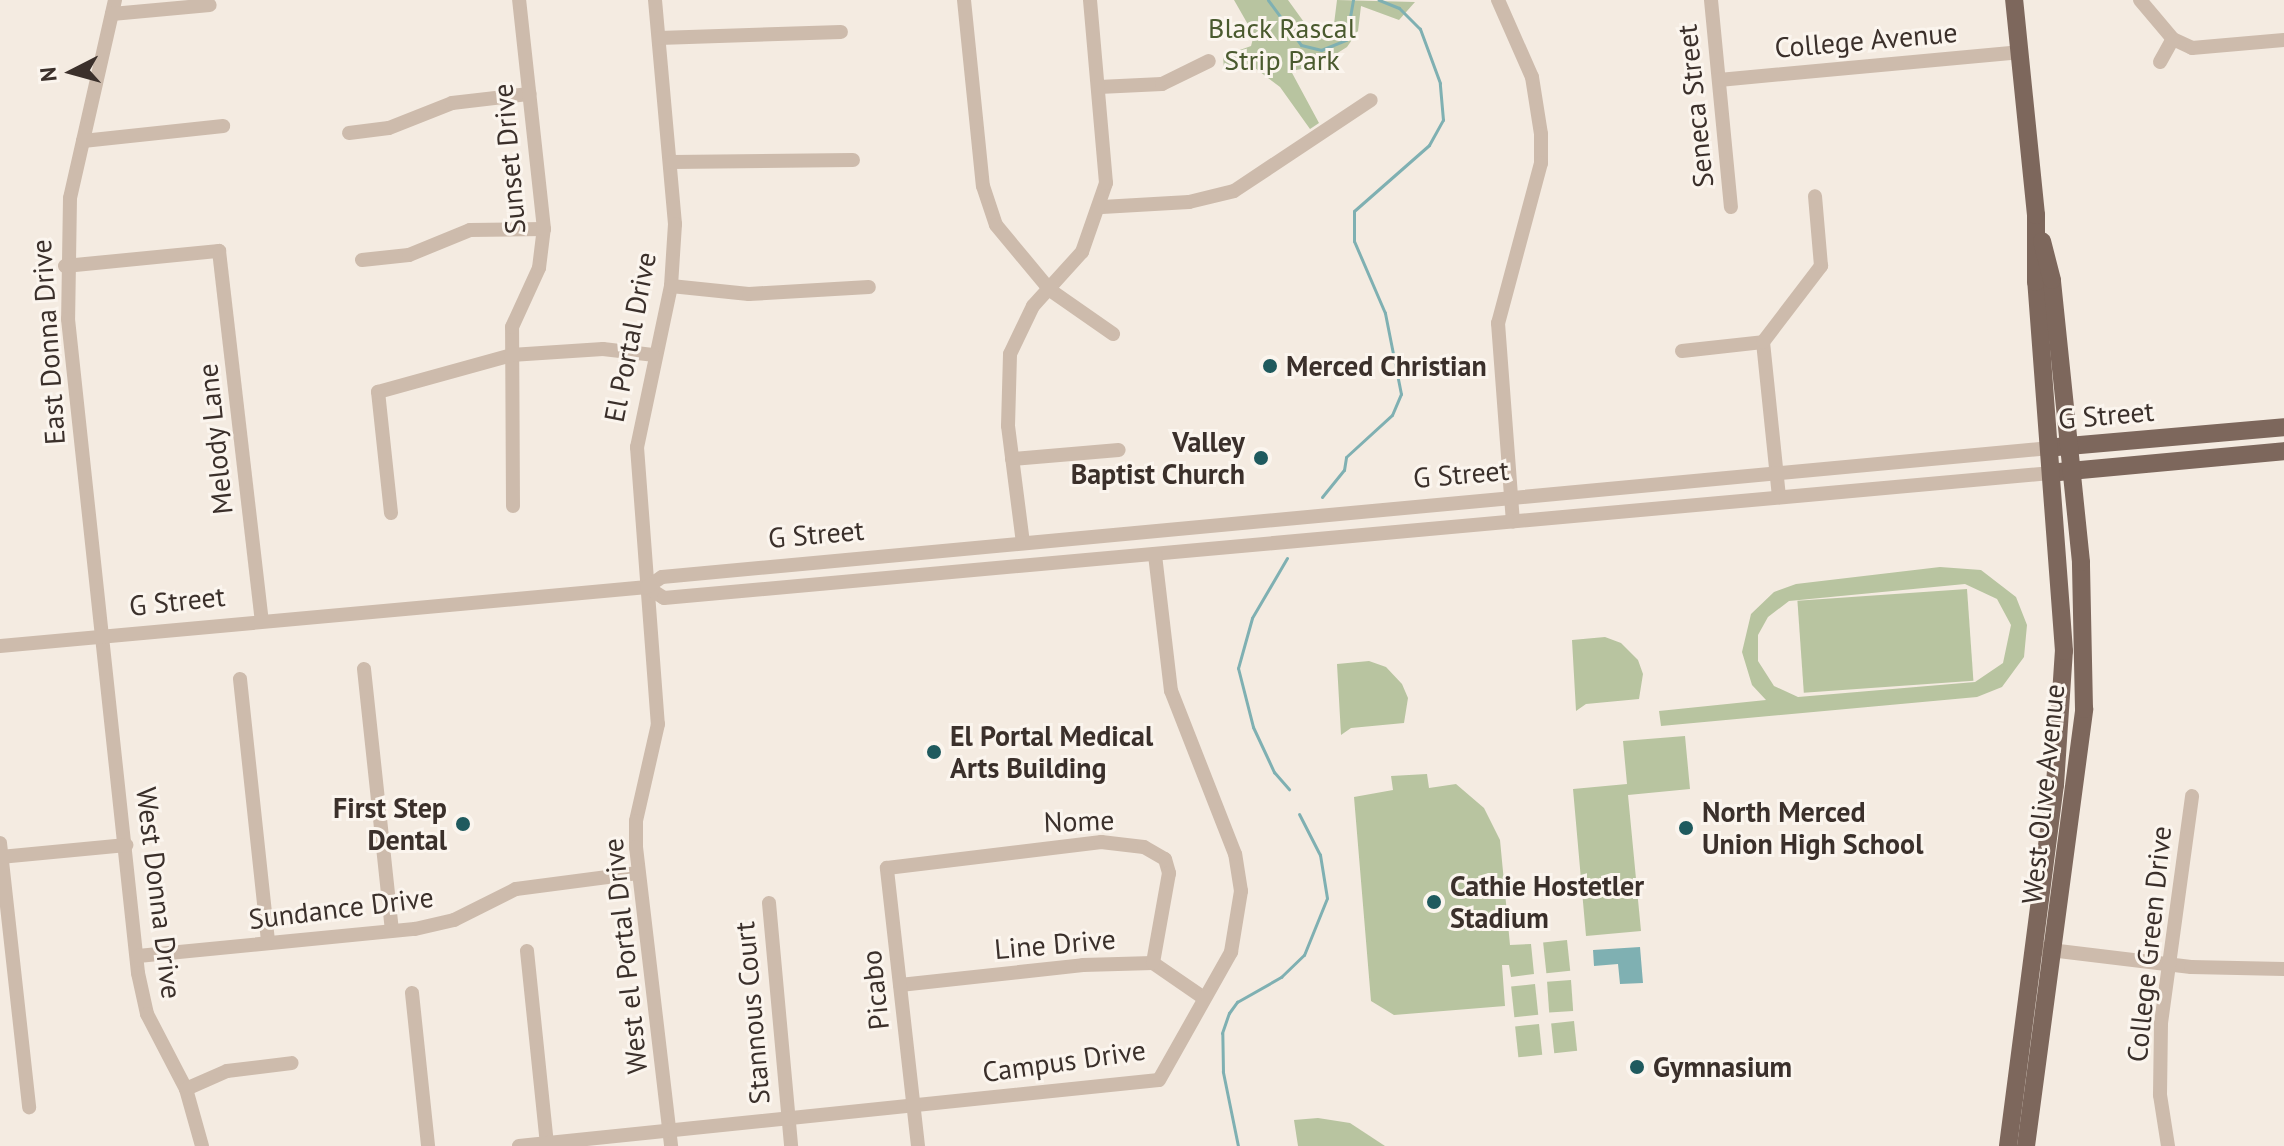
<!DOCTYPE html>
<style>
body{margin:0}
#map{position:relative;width:2284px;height:1146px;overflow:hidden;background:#f4ebe1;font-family:"PT Sans",sans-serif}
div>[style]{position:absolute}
.green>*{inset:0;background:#b8c4a0;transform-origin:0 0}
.water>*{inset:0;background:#7fb0b2}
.stream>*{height:3px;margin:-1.5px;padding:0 1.5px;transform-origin:1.5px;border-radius:1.5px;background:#7fb0b2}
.minor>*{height:14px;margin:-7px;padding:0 7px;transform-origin:7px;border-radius:7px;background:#cdbbac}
.major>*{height:18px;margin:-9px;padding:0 9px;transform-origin:9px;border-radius:9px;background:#7d675c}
.dots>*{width:22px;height:22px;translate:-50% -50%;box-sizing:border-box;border:4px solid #fbf5ee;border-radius:50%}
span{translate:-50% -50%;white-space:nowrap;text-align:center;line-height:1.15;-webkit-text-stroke:6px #fbf5ee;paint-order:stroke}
.park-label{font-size:28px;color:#4a5a2e}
.street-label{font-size:28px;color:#3b302b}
.poi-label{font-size:28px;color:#3b302b;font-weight:700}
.left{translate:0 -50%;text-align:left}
.right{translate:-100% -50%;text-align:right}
.north{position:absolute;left:32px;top:32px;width:80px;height:80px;-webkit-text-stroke:6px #fbf5ee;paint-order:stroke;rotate:264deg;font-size:22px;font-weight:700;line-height:32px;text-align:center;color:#3b302b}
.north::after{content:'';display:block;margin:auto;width:28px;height:36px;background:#3b302b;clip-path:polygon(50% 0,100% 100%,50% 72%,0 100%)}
</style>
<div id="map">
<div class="green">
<div style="clip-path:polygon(1234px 0,1288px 0,1314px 36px,1326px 36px,1333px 32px,1337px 0,1415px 2px,1399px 20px,1361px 6px,1358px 31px,1347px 47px,1317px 66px,1291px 71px,1319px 123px,1310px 129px,1280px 87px,1251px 65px,1224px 69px,1223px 56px,1251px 46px,1254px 35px)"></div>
<div style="clip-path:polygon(evenodd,1940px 567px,1981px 570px,2016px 597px,2027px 625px,2024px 657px,2002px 687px,1977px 697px,1661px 726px,1659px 711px,1766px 700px,1752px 685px,1742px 652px,1751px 614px,1774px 592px,1796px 584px,1940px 567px,1965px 584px,1997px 599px,2011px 625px,2003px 663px,1975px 682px,1798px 697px,1774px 686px,1758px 661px,1758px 635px,1768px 617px,1789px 601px,1965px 584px)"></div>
<div style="left:1967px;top:589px;width:92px;height:170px;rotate:86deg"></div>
<div style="clip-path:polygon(1605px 637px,1621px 643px,1638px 660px,1643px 674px,1639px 699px,1586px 704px,1576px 711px,1572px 640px)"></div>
<div style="clip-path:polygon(1369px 661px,1386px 667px,1402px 684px,1408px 698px,1404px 723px,1351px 728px,1341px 735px,1337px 664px)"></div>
<div style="clip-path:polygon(1685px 736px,1690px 789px,1628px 795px,1641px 931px,1586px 936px,1573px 789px,1627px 784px,1623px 741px)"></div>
<div style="clip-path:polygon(1427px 774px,1429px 788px,1456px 784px,1484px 808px,1500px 840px,1510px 945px,1531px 944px,1534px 974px,1511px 977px,1509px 965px,1502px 965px,1505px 1006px,1394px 1015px,1371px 1001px,1354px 797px,1393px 790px,1391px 776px)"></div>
<div style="left:1567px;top:940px;width:31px;height:24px;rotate:84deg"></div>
<div style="left:1571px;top:980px;width:31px;height:24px;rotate:86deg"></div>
<div style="left:1535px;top:984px;width:31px;height:24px;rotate:84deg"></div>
<div style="left:1574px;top:1021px;width:30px;height:23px;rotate:84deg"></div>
<div style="left:1539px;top:1024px;width:31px;height:24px;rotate:84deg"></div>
<div style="clip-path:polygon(1318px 1118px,1350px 1123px,1385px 1146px,1298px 1146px,1294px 1120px)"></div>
</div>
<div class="water">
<div style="clip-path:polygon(1640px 947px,1643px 983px,1620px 984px,1618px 964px,1594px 966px,1593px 950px)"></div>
</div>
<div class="stream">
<div style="left:1268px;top:0;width:56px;rotate:53.7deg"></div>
<div style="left:1301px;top:45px;width:21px;rotate:14deg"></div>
<div style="left:1321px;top:50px;width:27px;rotate:-22deg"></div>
<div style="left:1346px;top:40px;width:41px;rotate:-80.1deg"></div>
<div style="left:1322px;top:497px;width:35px;rotate:-51deg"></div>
<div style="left:1344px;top:470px;width:13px;rotate:-81deg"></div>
<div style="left:1346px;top:457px;width:62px;rotate:-42.4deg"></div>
<div style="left:1392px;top:415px;width:23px;rotate:-67deg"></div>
<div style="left:1401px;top:394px;width:83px;rotate:-101.2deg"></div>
<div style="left:1385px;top:313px;width:78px;rotate:-113.3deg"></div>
<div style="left:1354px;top:241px;width:30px;rotate:-90deg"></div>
<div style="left:1354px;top:211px;width:100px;rotate:-41.3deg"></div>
<div style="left:1429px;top:145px;width:29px;rotate:-61deg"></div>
<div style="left:1443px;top:120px;width:37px;rotate:-95deg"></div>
<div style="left:1440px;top:83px;width:58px;rotate:-110.3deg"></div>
<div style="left:1420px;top:29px;width:30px;rotate:-135deg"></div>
<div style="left:1399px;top:8px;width:22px;rotate:-158deg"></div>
<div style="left:1287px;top:558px;width:69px;rotate:120.3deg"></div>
<div style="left:1252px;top:618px;width:52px;rotate:105.6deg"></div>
<div style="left:1238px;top:668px;width:61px;rotate:75.7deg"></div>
<div style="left:1253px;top:727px;width:50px;rotate:65deg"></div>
<div style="left:1274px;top:772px;width:23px;rotate:49deg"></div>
<div style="left:1238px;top:1146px;width:76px;rotate:-101.5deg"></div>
<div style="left:1223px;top:1072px;width:39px;rotate:-91deg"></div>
<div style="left:1222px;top:1033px;width:21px;rotate:-71deg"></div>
<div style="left:1229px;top:1013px;width:14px;rotate:-54deg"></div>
<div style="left:1237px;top:1002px;width:51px;rotate:-29.6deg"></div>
<div style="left:1281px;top:977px;width:32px;rotate:-44deg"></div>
<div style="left:1304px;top:955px;width:61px;rotate:-68deg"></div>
<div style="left:1327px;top:898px;width:44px;rotate:-99.2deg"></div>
<div style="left:1320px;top:855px;width:46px;rotate:-117.1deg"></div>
</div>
<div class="minor">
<div style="left:115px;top:0;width:203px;rotate:102.8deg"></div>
<div style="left:70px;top:198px;width:121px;rotate:90.9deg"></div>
<div style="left:68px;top:319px;width:658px;rotate:83.89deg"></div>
<div style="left:138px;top:973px;width:42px;rotate:77.6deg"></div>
<div style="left:147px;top:1014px;width:85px;rotate:62.5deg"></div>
<div style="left:186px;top:1089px;width:59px;rotate:74.3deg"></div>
<div style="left:655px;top:0;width:225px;rotate:84.9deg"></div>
<div style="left:675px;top:224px;width:62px;rotate:93.7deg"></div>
<div style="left:671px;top:286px;width:165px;rotate:101.9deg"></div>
<div style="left:637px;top:447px;width:278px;rotate:85.7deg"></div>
<div style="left:658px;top:724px;width:99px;rotate:102.8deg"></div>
<div style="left:636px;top:821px;width:26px;rotate:90deg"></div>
<div style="left:636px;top:847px;width:301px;rotate:83.3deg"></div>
<div style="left:964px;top:0;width:187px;rotate:84.2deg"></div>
<div style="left:983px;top:186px;width:41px;rotate:71.6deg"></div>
<div style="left:996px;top:225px;width:85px;rotate:50.3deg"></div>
<div style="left:1050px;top:290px;width:77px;rotate:34.9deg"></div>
<div style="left:1498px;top:0;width:84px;rotate:66.2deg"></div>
<div style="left:1532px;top:77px;width:58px;rotate:81deg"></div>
<div style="left:1541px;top:134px;width:29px;rotate:90deg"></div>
<div style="left:1541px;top:163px;width:166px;rotate:105deg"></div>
<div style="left:1498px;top:323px;width:199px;rotate:85.7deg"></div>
<div style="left:1711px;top:0;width:208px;rotate:84.5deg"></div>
<div style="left:2140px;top:0;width:51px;rotate:49.8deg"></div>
<div style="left:2173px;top:39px;width:21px;rotate:25deg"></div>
<div style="left:2192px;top:48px;width:92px;rotate:-5deg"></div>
<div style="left:112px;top:14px;width:98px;rotate:-5.2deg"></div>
<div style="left:659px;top:38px;width:182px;rotate:-1.9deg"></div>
<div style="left:2160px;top:62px;width:26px;rotate:-61deg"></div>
<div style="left:1719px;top:80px;width:301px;rotate:-5.3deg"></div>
<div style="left:1099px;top:87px;width:63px;rotate:-2.7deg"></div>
<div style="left:1162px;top:84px;width:52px;rotate:-26.1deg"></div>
<div style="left:349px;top:133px;width:40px;rotate:-7.1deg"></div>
<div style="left:389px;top:128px;width:68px;rotate:-21.6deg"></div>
<div style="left:452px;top:103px;width:78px;rotate:-6.7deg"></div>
<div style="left:83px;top:141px;width:141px;rotate:-6.1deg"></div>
<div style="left:672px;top:162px;width:181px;rotate:-0.6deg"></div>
<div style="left:1102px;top:207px;width:87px;rotate:-3.3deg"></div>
<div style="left:1189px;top:202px;width:46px;rotate:-13.7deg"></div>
<div style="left:1234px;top:191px;width:164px;rotate:-33.6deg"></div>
<div style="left:362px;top:260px;width:47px;rotate:-6.1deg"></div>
<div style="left:409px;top:255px;width:66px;rotate:-22.3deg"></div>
<div style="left:470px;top:230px;width:74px;rotate:-0.8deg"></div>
<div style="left:65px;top:266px;width:155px;rotate:-5.6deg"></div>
<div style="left:219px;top:251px;width:372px;rotate:83.4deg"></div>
<div style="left:671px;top:286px;width:78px;rotate:5.9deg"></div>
<div style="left:749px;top:294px;width:120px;rotate:-3.3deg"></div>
<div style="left:1763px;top:342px;width:156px;rotate:84.1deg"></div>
<div style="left:1682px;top:351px;width:81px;rotate:-6.3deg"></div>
<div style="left:1763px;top:342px;width:96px;rotate:-52.7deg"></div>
<div style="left:1821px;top:266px;width:70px;rotate:-94.9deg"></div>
<div style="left:1012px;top:459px;width:107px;rotate:-4.8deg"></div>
<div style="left:513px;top:506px;width:179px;rotate:-90.3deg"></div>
<div style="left:512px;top:327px;width:65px;rotate:-65.4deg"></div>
<div style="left:539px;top:268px;width:39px;rotate:-83deg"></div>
<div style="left:544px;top:229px;width:230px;rotate:-96.2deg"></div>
<div style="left:391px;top:513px;width:122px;rotate:-96.1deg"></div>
<div style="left:378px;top:392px;width:138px;rotate:-15.5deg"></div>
<div style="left:511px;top:355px;width:92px;rotate:-3.7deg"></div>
<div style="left:603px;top:349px;width:50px;rotate:6.8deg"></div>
<div style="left:1023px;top:543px;width:118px;rotate:-97.3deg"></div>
<div style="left:1008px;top:426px;width:72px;rotate:-88.4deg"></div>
<div style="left:1010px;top:354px;width:53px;rotate:-64.4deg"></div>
<div style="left:1033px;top:306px;width:73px;rotate:-47.8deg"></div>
<div style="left:1082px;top:252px;width:73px;rotate:-70.8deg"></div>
<div style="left:1106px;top:183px;width:184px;rotate:-95deg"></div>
<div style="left:647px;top:587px;width:20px;rotate:33deg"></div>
<div style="left:664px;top:598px;width:1394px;rotate:-5.15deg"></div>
<div style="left:0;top:646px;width:650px;rotate:-5.21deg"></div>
<div style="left:647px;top:587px;width:18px;rotate:-34deg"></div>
<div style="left:662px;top:577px;width:1394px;rotate:-5.31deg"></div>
<div style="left:364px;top:669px;width:263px;rotate:83.9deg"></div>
<div style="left:240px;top:679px;width:265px;rotate:83.9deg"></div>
<div style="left:0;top:843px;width:266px;rotate:83.7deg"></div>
<div style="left:0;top:857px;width:127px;rotate:-5.4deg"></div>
<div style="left:769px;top:903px;width:244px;rotate:84.8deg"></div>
<div style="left:2042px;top:949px;width:150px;rotate:6.9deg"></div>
<div style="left:2191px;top:967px;width:93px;rotate:1.2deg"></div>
<div style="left:527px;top:951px;width:196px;rotate:84.1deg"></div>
<div style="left:138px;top:956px;width:278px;rotate:-5.6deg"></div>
<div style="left:415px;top:929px;width:40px;rotate:-13deg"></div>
<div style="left:454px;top:920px;width:69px;rotate:-26.6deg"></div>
<div style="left:516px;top:889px;width:123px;rotate:-7.5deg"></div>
<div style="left:900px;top:985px;width:184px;rotate:-6.2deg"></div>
<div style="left:1083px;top:965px;width:70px;rotate:-1.6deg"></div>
<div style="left:1153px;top:963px;width:62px;rotate:34.5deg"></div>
<div style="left:412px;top:993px;width:154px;rotate:84deg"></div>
<div style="left:186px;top:1089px;width:45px;rotate:-23.7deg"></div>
<div style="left:227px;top:1071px;width:65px;rotate:-7deg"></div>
<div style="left:519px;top:1146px;width:643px;rotate:-5.89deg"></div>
<div style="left:1159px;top:1080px;width:147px;rotate:-60.6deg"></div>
<div style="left:1231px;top:952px;width:62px;rotate:-80.7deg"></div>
<div style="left:1241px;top:891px;width:37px;rotate:-99deg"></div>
<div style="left:1235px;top:854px;width:175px;rotate:-111.4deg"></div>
<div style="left:1171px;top:691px;width:138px;rotate:-96.7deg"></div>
<div style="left:918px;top:1146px;width:280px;rotate:-96.4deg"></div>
<div style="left:887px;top:868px;width:216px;rotate:-6.9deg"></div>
<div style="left:1101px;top:842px;width:43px;rotate:6.6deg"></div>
<div style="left:1144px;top:847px;width:24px;rotate:30deg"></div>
<div style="left:1165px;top:859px;width:15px;rotate:74deg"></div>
<div style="left:1169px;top:873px;width:91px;rotate:100.1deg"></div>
<div style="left:2168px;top:1146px;width:52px;rotate:-98.9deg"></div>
<div style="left:2160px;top:1095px;width:72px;rotate:-89.2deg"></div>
<div style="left:2161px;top:1023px;width:229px;rotate:-82.2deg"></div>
</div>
<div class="major">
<div style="left:2057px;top:447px;width:228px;rotate:-5deg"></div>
<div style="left:2059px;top:472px;width:226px;rotate:-5.3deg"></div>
<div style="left:2008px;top:1146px;width:364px;rotate:-82.6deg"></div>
<div style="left:2055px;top:785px;width:134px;rotate:-86.2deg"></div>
<div style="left:2064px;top:651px;width:370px;rotate:-94.3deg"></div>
<div style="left:2036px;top:282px;width:67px;rotate:-90deg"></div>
<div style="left:2036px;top:215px;width:216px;rotate:-95.8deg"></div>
<div style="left:2026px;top:1146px;width:441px;rotate:-82.4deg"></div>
<div style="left:2084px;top:709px;width:147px;rotate:-91.2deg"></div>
<div style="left:2081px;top:562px;width:283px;rotate:-95.9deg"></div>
<div style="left:2052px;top:280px;width:40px;rotate:-104.4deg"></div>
</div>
<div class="dots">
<div style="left:1270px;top:366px;background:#1f5a5e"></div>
<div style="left:1261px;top:458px;background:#1f5a5e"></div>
<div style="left:934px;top:752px;background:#1f5a5e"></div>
<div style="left:463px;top:824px;background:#1f5a5e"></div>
<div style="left:1686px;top:828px;background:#1f5a5e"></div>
<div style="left:1434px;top:902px;background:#1f5a5e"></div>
<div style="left:1637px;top:1067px;background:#1f5a5e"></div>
</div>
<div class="park-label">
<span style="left:1282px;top:44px">Black Rascal<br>Strip Park</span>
</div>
<div class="street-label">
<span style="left:1866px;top:40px;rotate:-5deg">College Avenue</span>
<span style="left:1695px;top:106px;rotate:-96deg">Seneca Street</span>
<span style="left:509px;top:159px;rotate:-95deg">Sunset Drive</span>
<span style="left:630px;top:337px;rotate:-79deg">El Portal Drive</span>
<span style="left:48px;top:342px;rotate:-94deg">East Donna Drive</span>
<span style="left:2106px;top:415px;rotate:-5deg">G Street</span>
<span style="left:215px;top:439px;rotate:-96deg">Melody Lane</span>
<span style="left:1461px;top:474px;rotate:-5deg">G Street</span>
<span style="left:816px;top:534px;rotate:-5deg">G Street</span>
<span style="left:177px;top:601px;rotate:-6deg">G Street</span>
<span style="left:2043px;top:794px;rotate:-84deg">West Olive Avenue</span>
<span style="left:1079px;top:821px;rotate:-2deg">Nome</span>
<span style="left:159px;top:893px;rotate:83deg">West Donna Drive</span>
<span style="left:341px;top:908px;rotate:-7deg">Sundance Drive</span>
<span style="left:1055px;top:944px;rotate:-5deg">Line Drive</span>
<span style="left:2149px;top:944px;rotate:-84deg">College Green Drive</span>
<span style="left:625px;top:956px;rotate:-96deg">West el Portal Drive</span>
<span style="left:875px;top:990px;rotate:-96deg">Picabo</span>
<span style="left:752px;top:1013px;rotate:-95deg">Stannous Court</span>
<span style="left:1064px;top:1061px;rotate:-8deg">Campus Drive</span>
</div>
<div class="poi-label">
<span class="left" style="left:1286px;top:366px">Merced Christian</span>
<span class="right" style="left:1245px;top:458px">Valley<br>Baptist Church</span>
<span class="left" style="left:950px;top:752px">El Portal Medical<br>Arts Building</span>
<span class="right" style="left:447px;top:824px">First Step<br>Dental</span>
<span class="left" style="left:1702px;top:828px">North Merced<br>Union High School</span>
<span class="left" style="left:1450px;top:902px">Cathie Hostetler<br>Stadium</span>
<span class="left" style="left:1653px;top:1067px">Gymnasium</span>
</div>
<div class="north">N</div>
</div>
